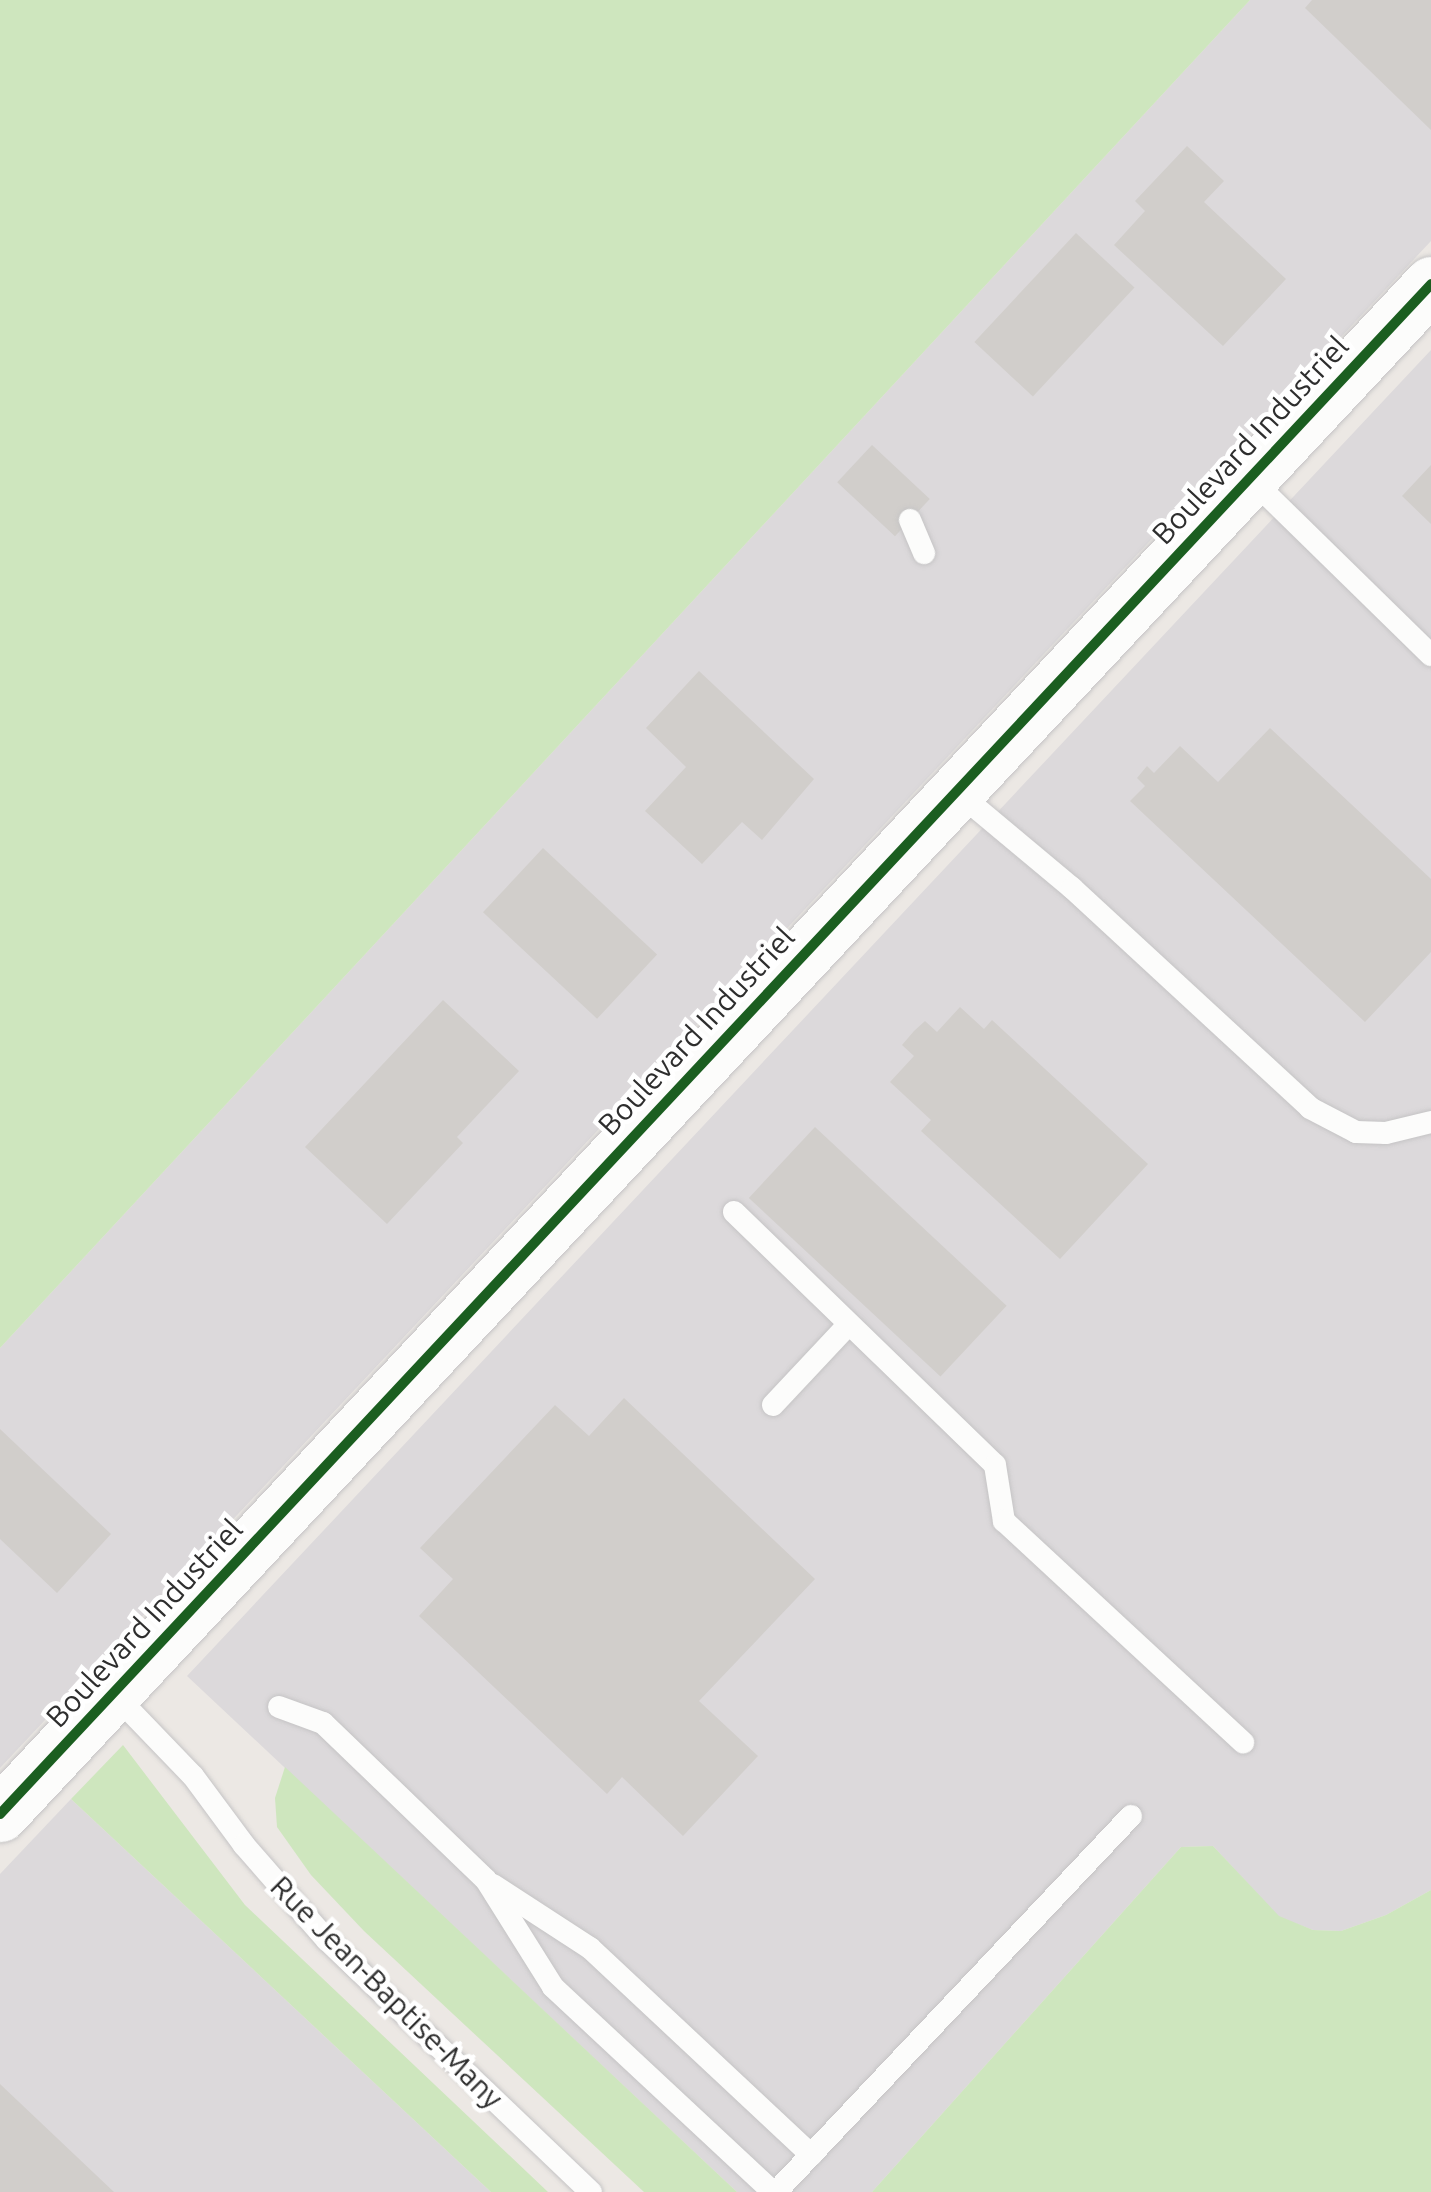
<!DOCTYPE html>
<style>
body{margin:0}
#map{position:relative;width:1431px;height:2192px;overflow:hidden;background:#ece8e4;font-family:Ubuntu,sans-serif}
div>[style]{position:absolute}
.industrial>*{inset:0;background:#dcd9db}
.green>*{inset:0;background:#cee6be}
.building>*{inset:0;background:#d1cecb;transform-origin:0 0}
.roads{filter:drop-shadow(0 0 2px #c5c4c5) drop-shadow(0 0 2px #c5c4c5)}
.service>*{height:22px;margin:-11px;padding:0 11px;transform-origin:11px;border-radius:11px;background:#fcfcfb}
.tertiary>*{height:55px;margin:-27.5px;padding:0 27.5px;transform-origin:27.5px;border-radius:27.5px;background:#fcfcfb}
.cycleway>*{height:10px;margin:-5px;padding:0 5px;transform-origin:5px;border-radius:5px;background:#1b5e20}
span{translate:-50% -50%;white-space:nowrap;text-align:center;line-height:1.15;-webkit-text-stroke:9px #fff;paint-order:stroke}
.street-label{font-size:30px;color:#2e2e2e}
</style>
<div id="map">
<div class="industrial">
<div style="clip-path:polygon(1250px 0,1431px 0,1431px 241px,0 1768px,0 1348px)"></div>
<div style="clip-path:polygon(1431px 350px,1431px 1890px,1386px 1915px,1341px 1931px,1313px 1930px,1279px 1917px,1213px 1846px,1181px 1847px,872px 2192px,737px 2192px,187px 1676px)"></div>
<div style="clip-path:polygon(71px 1799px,491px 2192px,0 2192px,0 1874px)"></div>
</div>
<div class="green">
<div style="clip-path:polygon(0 0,1250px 0,0 1348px)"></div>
<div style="clip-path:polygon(123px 1745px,245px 1905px,548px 2192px,491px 2192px,71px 1799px)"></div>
<div style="clip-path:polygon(285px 1767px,737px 2192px,644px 2192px,364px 1931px,311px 1875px,277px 1827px,275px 1798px)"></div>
<div style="clip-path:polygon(1213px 1846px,1279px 1916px,1313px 1930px,1341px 1931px,1386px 1915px,1431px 1890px,1431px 2192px,872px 2192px,1181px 1847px)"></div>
</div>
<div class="building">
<div style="clip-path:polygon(1312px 0,1431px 0,1431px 130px,1305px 8px)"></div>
<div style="clip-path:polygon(1187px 146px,1224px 181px,1204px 202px,1286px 279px,1223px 346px,1114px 245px,1145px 211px,1135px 201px)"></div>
<div style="left:1076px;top:233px;width:80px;height:149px;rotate:43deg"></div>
<div style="left:872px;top:445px;width:79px;height:51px;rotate:43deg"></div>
<div style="clip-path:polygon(1431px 465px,1431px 524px,1402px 496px)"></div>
<div style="clip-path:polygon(699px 671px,814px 779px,762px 840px,742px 822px,702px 864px,645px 811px,686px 767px,646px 728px)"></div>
<div style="clip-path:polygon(1270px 728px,1431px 879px,1431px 952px,1365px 1022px,1130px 801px,1145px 786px,1137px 778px,1147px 766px,1154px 773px,1180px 746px,1218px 782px)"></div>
<div style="left:543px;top:848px;width:156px;height:88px;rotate:43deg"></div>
<div style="clip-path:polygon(443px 1000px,519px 1071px,457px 1137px,463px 1143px,387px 1224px,305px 1147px)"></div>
<div style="clip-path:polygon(960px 1007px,984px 1029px,992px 1020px,1148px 1164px,1060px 1259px,921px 1131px,931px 1120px,890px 1082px,914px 1056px,902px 1045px,914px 1031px,925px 1021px,937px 1032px)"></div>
<div style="left:815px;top:1127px;width:262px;height:97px;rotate:43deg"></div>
<div style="clip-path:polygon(624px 1398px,815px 1579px,699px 1701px,758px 1756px,683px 1836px,622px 1777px,607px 1794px,419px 1616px,453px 1579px,420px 1548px,555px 1405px,589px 1436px)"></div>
<div style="clip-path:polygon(0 1429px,111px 1534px,57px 1593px,0 1539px)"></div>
<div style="clip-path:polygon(0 2084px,114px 2192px,0 2192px)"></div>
</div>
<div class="roads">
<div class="service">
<div style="left:1250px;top:478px;width:253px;rotate:44.4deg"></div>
<div style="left:910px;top:520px;width:36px;rotate:67deg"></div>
<div style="left:956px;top:791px;width:151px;rotate:39.9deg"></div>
<div style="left:1072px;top:888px;width:324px;rotate:42.7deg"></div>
<div style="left:1310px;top:1108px;width:52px;rotate:27.6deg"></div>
<div style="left:1356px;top:1132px;width:30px;rotate:2deg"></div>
<div style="left:1386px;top:1133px;width:46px;rotate:-13.7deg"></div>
<div style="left:734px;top:1212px;width:363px;rotate:44.1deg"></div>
<div style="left:995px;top:1465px;width:57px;rotate:80.9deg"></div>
<div style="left:1004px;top:1521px;width:326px;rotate:42.8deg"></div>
<div style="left:773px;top:1405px;width:111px;rotate:-46.8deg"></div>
<div style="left:113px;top:1693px;width:115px;rotate:46.1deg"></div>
<div style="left:193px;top:1776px;width:86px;rotate:53.5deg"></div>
<div style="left:244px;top:1845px;width:126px;rotate:48.9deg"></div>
<div style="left:327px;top:1940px;width:365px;rotate:43.7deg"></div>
<div style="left:279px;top:1707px;width:47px;rotate:20deg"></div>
<div style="left:323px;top:1723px;width:226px;rotate:43.9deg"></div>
<div style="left:486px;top:1880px;width:126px;rotate:57.9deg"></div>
<div style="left:553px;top:1987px;width:301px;rotate:43deg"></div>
<div style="left:493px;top:1885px;width:116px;rotate:33deg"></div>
<div style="left:590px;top:1948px;width:303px;rotate:43.1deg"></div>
<div style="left:776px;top:2192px;width:517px;rotate:-46.65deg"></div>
</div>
<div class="tertiary">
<div style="left:0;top:1814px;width:2095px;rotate:-46.91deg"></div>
</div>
</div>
<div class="cycleway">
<div style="left:0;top:1814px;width:2095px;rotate:-46.91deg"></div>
</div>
<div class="street-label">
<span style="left:1250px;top:440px;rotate:-47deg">Boulevard Industriel</span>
<span style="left:696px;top:1031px;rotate:-47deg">Boulevard Industriel</span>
<span style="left:144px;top:1623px;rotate:-47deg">Boulevard Industriel</span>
<span style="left:387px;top:1992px;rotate:45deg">Rue Jean-Baptise-Many</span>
</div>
</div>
